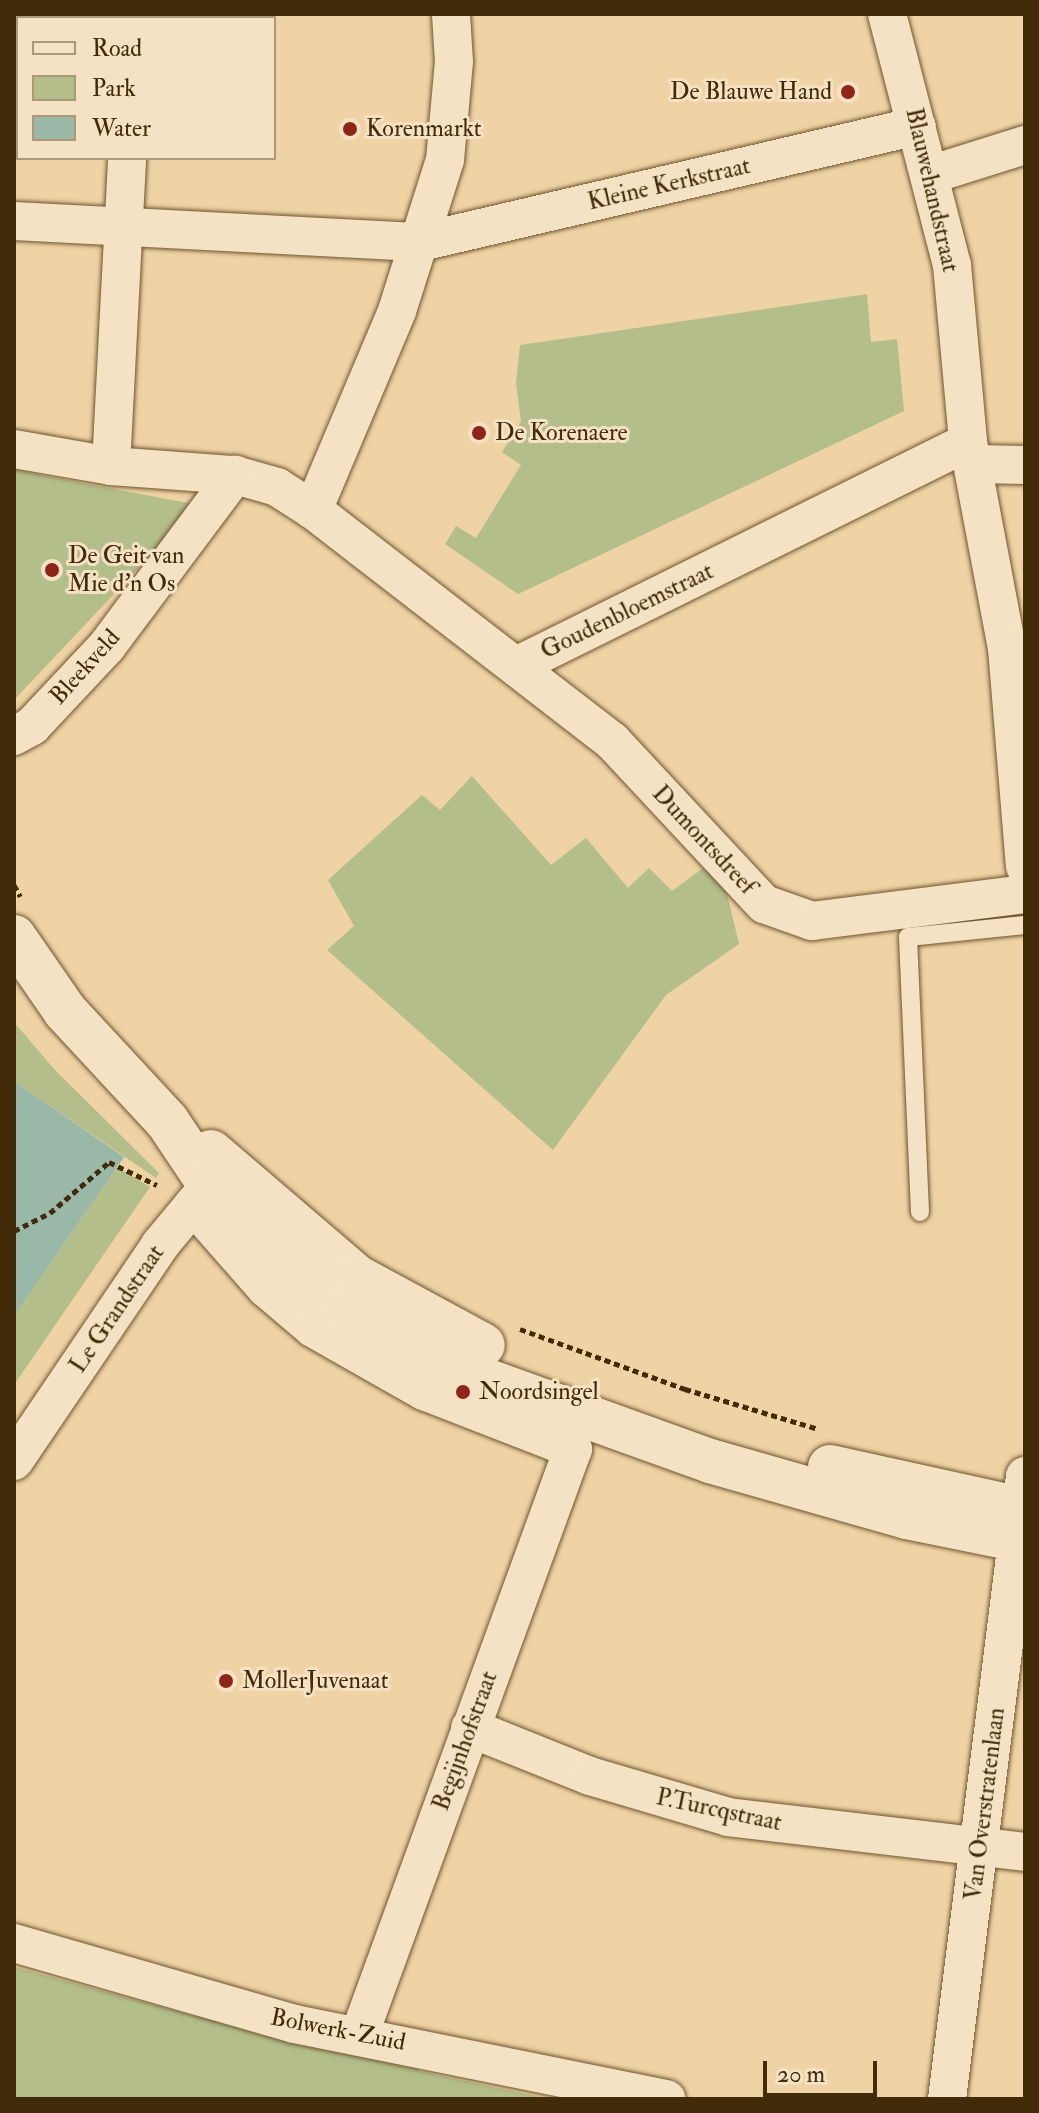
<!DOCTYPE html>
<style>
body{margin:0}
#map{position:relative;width:1039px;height:2113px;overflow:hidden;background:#f0d3a4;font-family:"IM FELL Double Pica",serif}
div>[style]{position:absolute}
.green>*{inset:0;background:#b3be8b}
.water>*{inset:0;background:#9ab8a7}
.path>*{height:5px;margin-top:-2.5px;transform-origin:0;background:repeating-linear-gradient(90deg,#412b09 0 6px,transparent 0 10px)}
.roads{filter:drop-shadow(0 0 2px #6d5530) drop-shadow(0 0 2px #6d5530)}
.lane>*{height:18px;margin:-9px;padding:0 9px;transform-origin:9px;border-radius:9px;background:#f5e2c4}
.street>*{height:38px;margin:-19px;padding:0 19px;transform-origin:19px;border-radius:19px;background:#f5e2c4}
.secondary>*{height:44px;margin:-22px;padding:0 22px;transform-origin:22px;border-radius:22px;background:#f5e2c4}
.dots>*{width:22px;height:22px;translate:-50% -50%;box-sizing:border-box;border:4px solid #f5e2c4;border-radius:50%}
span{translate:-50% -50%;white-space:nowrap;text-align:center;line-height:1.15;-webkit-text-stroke:6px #f5e2c4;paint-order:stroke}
.poi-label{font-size:24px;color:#412b09}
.right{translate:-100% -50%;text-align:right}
.left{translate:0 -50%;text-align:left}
.street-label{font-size:24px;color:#412b09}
.frame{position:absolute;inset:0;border:16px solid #412b09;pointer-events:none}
.legend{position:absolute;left:16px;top:16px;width:260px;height:144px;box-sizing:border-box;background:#f5e2c4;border:2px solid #ad9979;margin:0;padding:10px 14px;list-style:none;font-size:24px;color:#412b09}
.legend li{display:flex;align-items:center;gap:16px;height:40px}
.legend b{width:40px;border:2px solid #ad9979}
.scale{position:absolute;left:763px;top:2061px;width:114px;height:36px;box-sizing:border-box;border:4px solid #412b09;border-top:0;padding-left:10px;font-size:24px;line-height:28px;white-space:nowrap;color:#412b09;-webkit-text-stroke:6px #f5e2c4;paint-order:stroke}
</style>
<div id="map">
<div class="green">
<div style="clip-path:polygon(867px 294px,871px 342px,897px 339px,904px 411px,518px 594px,445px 544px,456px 526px,476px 538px,521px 465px,502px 452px,521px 422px,516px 383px,520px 345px)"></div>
<div style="clip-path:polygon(14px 470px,198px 505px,14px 700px)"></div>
<div style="clip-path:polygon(472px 776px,551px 865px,586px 838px,628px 888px,649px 868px,672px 891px,703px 868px,725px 885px,739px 944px,666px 995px,553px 1150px,327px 950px,354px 926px,328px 880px,422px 795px,440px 810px)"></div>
<div style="clip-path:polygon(14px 1022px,54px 1069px,159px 1173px,156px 1178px,14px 1081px)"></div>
<div style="clip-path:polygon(117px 1167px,150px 1187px,14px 1385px,14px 1316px)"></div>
<div style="clip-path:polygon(14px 1967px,198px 2017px,205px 2007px,417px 2060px,418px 2071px,549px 2099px,14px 2099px)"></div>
</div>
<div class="water">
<div style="clip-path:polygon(14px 1081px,124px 1157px,14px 1316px)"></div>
</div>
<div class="path">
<div style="left:14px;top:885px;width:13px;rotate:61deg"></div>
<div style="left:14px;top:1231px;width:40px;rotate:-26.6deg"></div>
<div style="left:50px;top:1213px;width:78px;rotate:-40.8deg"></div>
<div style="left:109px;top:1162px;width:53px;rotate:25.6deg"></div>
<div style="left:520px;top:1329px;width:176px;rotate:20deg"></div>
<div style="left:685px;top:1389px;width:139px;rotate:16.7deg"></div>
</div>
<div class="roads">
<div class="lane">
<div style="left:920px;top:1212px;width:275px;rotate:-92.5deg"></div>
<div style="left:908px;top:937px;width:118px;rotate:-5.9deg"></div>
</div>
<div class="street">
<div style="left:126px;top:14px;width:4px;rotate:90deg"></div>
<div style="left:887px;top:14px;width:259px;rotate:75.5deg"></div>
<div style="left:952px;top:265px;width:178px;rotate:84.8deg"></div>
<div style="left:968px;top:442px;width:210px;rotate:79.3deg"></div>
<div style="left:1007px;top:648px;width:219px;rotate:85.3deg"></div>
<div style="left:933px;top:174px;width:96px;rotate:-17.5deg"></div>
<div style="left:14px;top:221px;width:408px;rotate:3deg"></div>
<div style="left:421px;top:242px;width:509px;rotate:-13.16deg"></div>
<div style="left:14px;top:449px;width:98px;rotate:9.9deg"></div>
<div style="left:111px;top:466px;width:124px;rotate:4.2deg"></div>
<div style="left:235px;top:475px;width:44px;rotate:15.9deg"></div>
<div style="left:277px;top:487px;width:43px;rotate:32.6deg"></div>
<div style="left:313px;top:510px;width:216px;rotate:-67.1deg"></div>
<div style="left:397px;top:311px;width:158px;rotate:-72.4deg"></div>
<div style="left:445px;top:160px;width:98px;rotate:-84.8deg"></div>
<div style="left:454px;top:62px;width:48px;rotate:-93.6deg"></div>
<div style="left:975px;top:464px;width:50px;rotate:1.1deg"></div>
<div style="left:111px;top:466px;width:308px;rotate:-87deg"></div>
<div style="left:313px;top:510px;width:378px;rotate:37.7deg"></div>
<div style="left:612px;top:741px;width:223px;rotate:47deg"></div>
<div style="left:764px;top:904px;width:51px;rotate:19.5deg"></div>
<div style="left:812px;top:921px;width:215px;rotate:-7.2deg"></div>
<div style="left:516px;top:666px;width:504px;rotate:-26.36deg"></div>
<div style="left:14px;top:736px;width:21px;rotate:-29deg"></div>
<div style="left:32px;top:726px;width:110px;rotate:-46.8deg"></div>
<div style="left:107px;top:646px;width:214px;rotate:-53.2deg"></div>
<div style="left:193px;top:1205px;width:111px;rotate:48.7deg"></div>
<div style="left:266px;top:1288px;width:62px;rotate:40.4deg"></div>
<div style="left:313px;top:1328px;width:128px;rotate:29.6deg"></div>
<div style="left:424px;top:1391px;width:160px;rotate:21.3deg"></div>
<div style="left:573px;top:1449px;width:622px;rotate:110.04deg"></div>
<div style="left:14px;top:1461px;width:261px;rotate:-55.9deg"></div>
<div style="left:160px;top:1245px;width:77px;rotate:-50.3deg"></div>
<div style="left:470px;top:1728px;width:129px;rotate:21.8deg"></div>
<div style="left:590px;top:1776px;width:144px;rotate:16.5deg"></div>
<div style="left:728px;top:1817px;width:299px;rotate:6.7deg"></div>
<div style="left:14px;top:1943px;width:291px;rotate:16.1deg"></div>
<div style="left:294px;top:2024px;width:380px;rotate:11.4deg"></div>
<div style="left:947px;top:2099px;width:628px;rotate:-82.86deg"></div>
</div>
<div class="secondary">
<div style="left:14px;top:937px;width:90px;rotate:55.4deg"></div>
<div style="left:65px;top:1011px;width:150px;rotate:47.2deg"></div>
<div style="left:167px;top:1121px;width:77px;rotate:56.1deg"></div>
<div style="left:210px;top:1185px;width:117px;rotate:44.3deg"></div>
<div style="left:294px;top:1267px;width:68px;rotate:37.9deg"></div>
<div style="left:348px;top:1309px;width:154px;rotate:27.4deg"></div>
<div style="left:485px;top:1380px;width:239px;rotate:19.8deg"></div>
<div style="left:710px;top:1461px;width:204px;rotate:15.9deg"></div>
<div style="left:906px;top:1517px;width:121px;rotate:11.4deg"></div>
<div style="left:211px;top:1152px;width:192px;rotate:40.6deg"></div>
<div style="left:357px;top:1277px;width:143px;rotate:28.4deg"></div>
<div style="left:830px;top:1467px;width:200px;rotate:12.4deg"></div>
</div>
</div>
<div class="dots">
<div style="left:848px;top:92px;background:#8f2418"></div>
<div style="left:350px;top:129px;background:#8f2418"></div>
<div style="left:479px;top:433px;background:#8f2418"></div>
<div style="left:52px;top:570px;background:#8f2418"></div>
<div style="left:463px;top:1392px;background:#8f2418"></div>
<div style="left:226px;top:1681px;background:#8f2418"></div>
</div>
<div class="poi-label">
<span class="right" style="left:832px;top:92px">De Blauwe Hand</span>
<span class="left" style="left:366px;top:129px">Korenmarkt</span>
<span class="left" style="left:495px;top:433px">De Korenaere</span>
<span class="left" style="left:68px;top:570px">De Geit van<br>Mie d'n Os</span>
<span class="left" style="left:479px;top:1392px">Noordsingel</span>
<span class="left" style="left:242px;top:1681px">MollerJuvenaat</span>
</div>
<div class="street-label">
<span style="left:669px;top:184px;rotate:-13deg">Kleine Kerkstraat</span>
<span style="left:932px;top:190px;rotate:77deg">Blauwehandstraat</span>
<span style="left:627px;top:611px;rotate:-26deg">Goudenbloemstraat</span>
<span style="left:85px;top:667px;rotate:-48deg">Bleekveld</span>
<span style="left:704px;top:840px;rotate:47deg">Dumontsdreef</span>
<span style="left:117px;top:1309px;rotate:-56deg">Le Grandstraat</span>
<span style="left:465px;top:1741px;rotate:-70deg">Begijnhofstraat</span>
<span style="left:985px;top:1804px;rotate:-83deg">Van Overstratenlaan</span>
<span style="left:719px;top:1810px;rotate:12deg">P.Turcqstraat</span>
<span style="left:338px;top:2030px;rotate:11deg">Bolwerk-Zuid</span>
</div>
<div class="frame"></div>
<ul class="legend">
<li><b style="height:10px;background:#f5e2c4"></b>Road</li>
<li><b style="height:22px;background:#b3be8b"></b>Park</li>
<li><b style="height:22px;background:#9ab8a7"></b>Water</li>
</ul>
<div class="scale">20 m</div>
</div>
